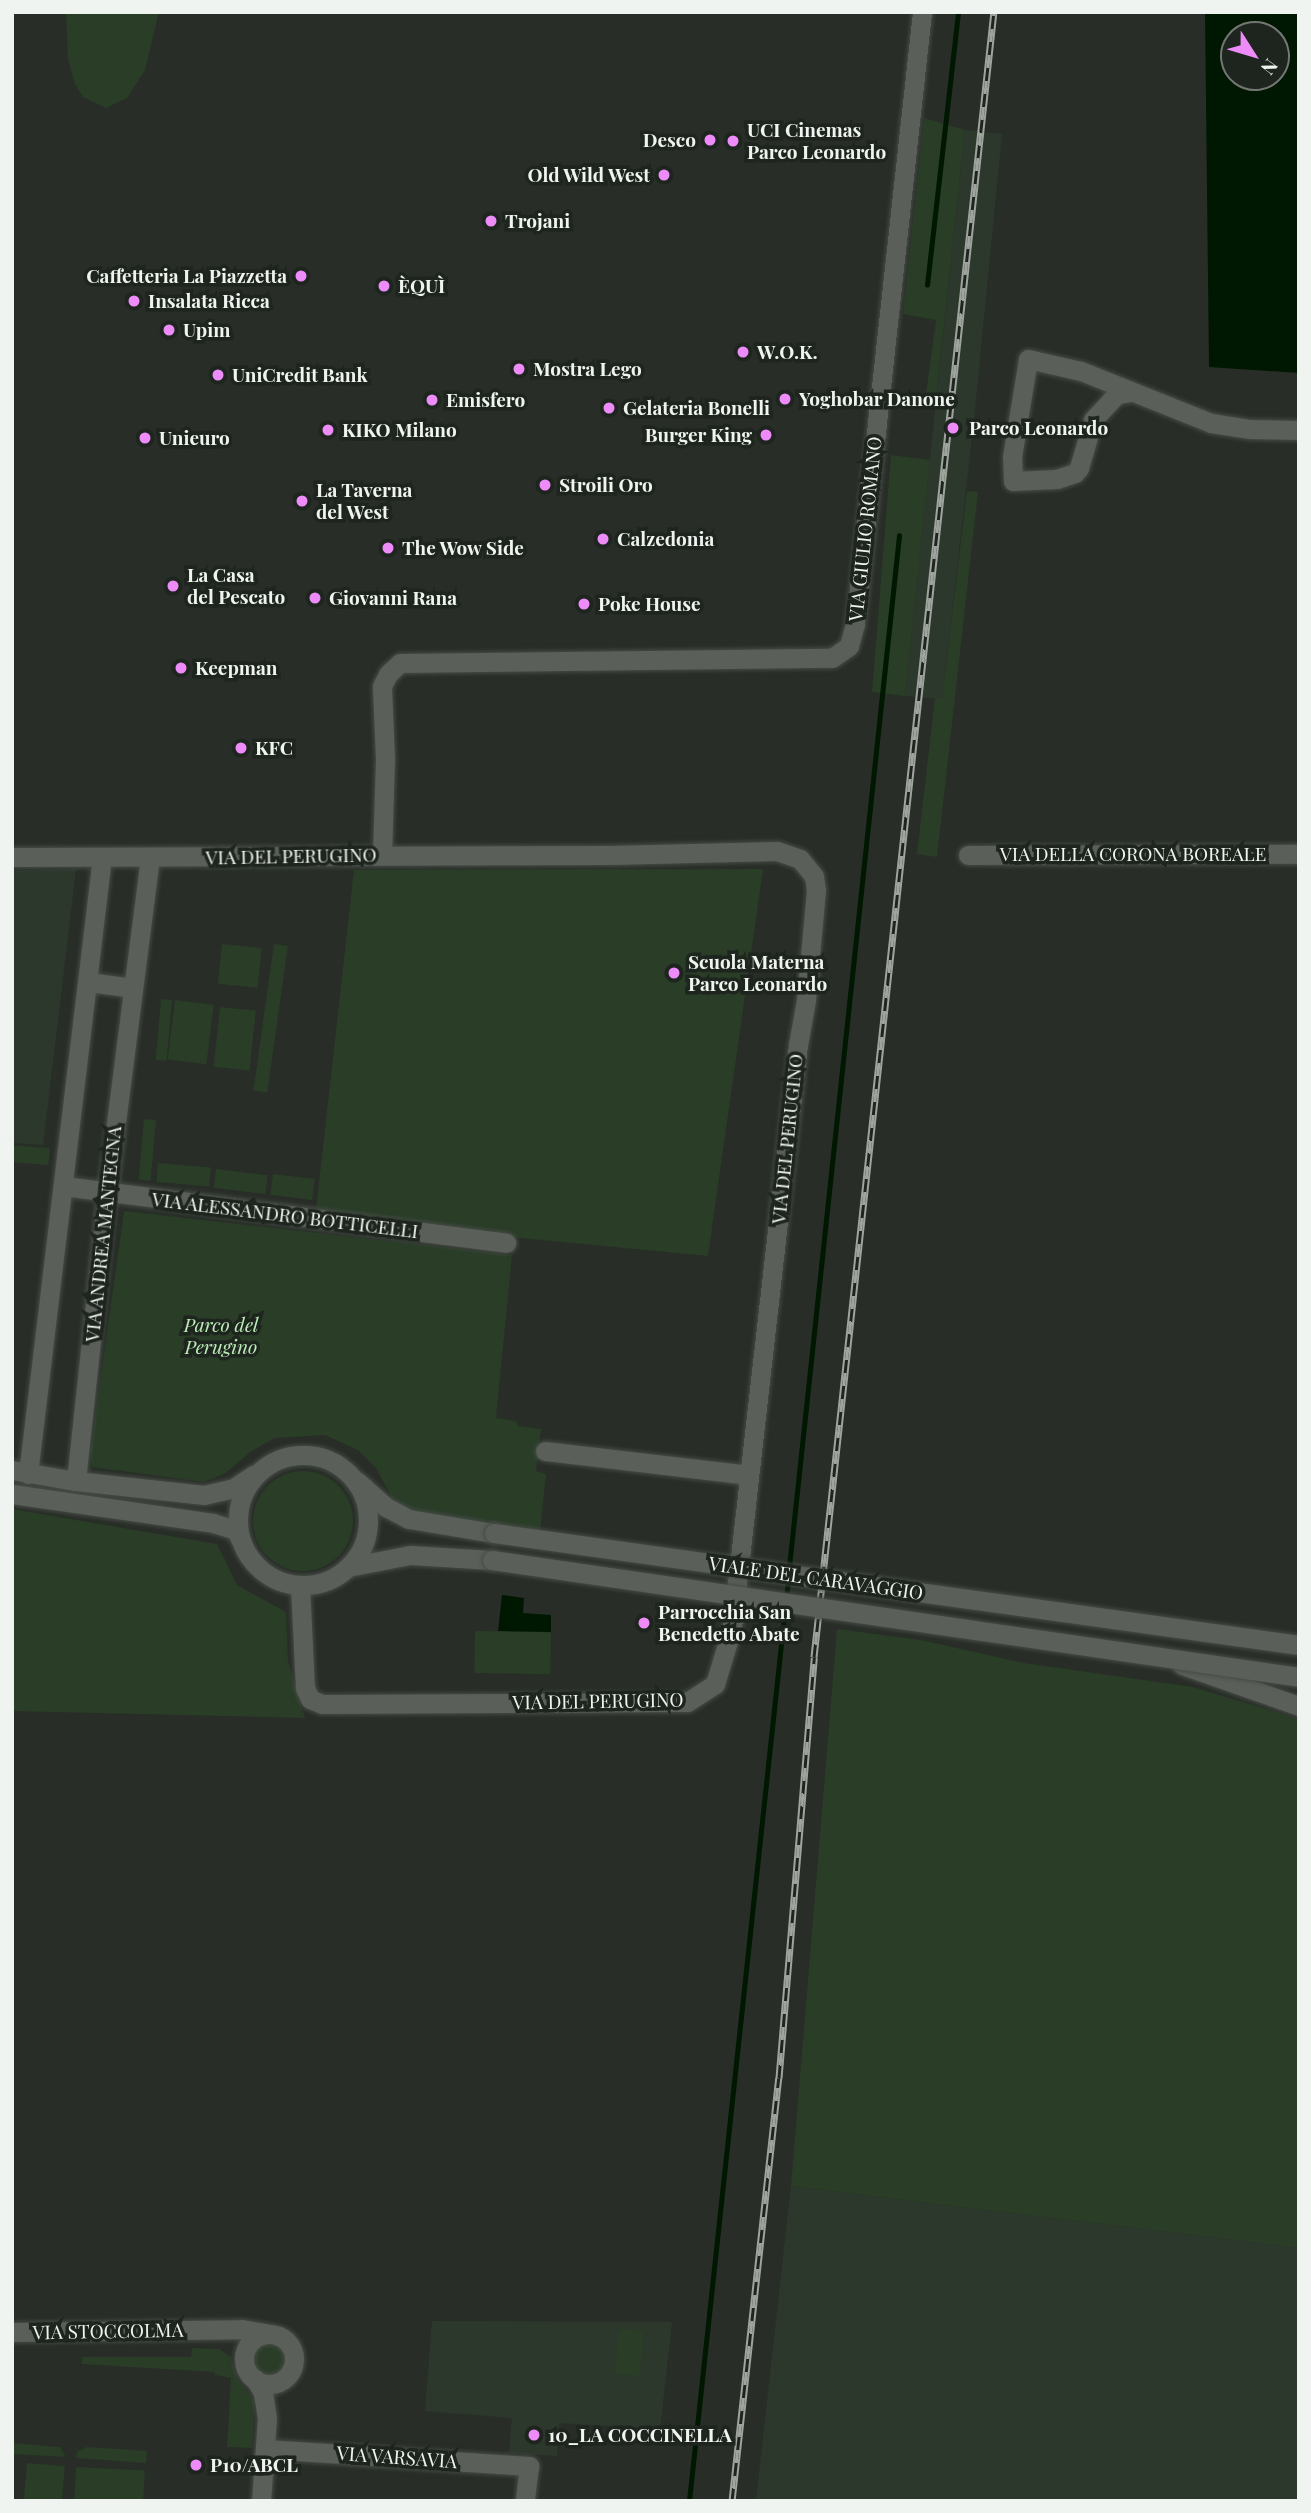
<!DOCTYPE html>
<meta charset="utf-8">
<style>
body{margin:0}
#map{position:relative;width:1311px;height:2513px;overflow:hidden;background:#282e27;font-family:"Playfair Display",serif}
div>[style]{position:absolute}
.built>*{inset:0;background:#2d382d}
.green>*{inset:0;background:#293d27;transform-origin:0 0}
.round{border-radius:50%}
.water>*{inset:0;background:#001701}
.stream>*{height:4.5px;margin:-2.25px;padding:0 2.25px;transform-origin:2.25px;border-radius:2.25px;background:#001701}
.roads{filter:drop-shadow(0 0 2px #464b46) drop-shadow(0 0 2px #464b46)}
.minor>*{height:19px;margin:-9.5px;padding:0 9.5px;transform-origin:9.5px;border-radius:9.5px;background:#5a6059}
.minor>.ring{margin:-9.5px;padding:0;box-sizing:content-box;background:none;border:19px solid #5a6059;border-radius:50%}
.rail>*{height:7px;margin-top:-3.5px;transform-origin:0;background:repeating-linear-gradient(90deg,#1e241e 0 13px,#9fa49e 0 26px);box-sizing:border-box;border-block:2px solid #9fa49e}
.bridges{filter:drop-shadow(0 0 2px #464b46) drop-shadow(0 0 2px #464b46)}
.minor-bridge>*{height:19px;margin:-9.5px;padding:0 9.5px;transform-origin:9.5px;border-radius:9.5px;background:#5a6059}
.dots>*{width:19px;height:19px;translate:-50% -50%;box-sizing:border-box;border:4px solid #1e241e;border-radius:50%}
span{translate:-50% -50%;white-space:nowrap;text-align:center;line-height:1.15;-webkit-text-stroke:7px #1e241e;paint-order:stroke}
.poi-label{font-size:19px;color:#f0f4f0;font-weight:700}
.left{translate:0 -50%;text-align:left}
.right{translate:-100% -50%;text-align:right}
.street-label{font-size:19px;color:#f0f4f0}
.park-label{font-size:19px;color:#bcedb8;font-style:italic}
.frame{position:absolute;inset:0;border:14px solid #f0f4f0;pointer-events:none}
.north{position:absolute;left:1220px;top:21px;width:70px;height:70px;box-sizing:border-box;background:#1e241e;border:2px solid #727772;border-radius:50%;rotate:127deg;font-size:19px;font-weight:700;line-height:28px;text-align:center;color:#f0f4f0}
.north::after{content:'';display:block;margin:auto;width:24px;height:32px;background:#ed8cf9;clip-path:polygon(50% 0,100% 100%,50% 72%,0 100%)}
</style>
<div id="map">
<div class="built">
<div style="clip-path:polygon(965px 130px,1002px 134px,974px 419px,942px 699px,905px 696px)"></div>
<div style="clip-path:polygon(76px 869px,43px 1145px,12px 1143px,12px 871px)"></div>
<div style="clip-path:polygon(791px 2186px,1299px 2248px,1299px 2501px,756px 2501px)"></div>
<div style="clip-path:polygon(432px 2321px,672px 2322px,660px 2429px,559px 2423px,557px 2456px,509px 2453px,512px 2418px,425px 2411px)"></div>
</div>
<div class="green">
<div style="clip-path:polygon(66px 12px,159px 12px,145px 70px,127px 98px,106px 108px,83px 97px,75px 84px,68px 59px)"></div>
<div style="clip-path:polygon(924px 118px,965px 130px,935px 409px,924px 409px,936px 320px,903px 314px)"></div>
<div style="clip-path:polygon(891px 455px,930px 460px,905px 696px,872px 692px)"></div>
<div style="clip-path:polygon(967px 491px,978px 492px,937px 857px,917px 854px,935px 698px,942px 698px)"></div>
<div style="clip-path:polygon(763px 869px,708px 1256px,315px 1218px,354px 870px)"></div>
<div style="left:222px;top:944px;width:40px;height:40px;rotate:6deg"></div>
<div style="left:274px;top:944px;width:14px;height:148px;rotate:8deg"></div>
<div style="left:161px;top:999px;width:11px;height:61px;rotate:5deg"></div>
<div style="left:175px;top:1000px;width:39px;height:60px;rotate:7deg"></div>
<div style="left:220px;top:1007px;width:36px;height:60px;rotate:6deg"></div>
<div style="left:144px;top:1119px;width:12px;height:61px;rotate:5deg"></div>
<div style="left:12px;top:1145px;width:38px;height:17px;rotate:5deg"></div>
<div style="left:158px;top:1163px;width:53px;height:19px;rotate:5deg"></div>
<div style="left:216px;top:1169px;width:52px;height:19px;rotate:7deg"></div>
<div style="left:273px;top:1174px;width:42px;height:21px;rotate:7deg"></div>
<div style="clip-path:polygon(124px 1211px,512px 1255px,496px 1418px,516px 1421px,518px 1426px,541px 1429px,536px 1471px,546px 1474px,540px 1531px,409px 1510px,392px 1498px,376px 1468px,358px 1450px,325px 1435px,275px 1438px,250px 1452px,226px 1473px,204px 1482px,92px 1467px,90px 1454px)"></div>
<div class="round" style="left:253px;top:1471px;width:100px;height:100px"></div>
<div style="clip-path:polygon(12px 1509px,217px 1544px,237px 1585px,286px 1612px,288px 1661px,305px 1718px,12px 1711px)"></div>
<div style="clip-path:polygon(837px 1629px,921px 1640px,1024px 1663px,1193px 1687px,1299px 1719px,1299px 2248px,791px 2186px)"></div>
<div style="left:475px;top:1631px;width:76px;height:42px;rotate:1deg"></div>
<div style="left:619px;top:2329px;width:25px;height:45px;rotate:5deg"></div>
<div class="round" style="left:253px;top:2343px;width:32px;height:32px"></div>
<div style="clip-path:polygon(192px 2348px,219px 2349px,231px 2357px,238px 2380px,255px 2401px,252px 2448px,227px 2447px,231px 2378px,215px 2375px,215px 2372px,82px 2364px,82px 2357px,191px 2357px)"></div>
<div style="clip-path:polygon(12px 2443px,60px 2447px,66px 2457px,12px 2454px)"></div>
<div style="clip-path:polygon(87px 2447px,147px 2451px,146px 2463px,76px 2458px,77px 2452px)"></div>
<div style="left:27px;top:2463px;width:38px;height:38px;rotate:5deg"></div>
<div style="left:76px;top:2467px;width:69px;height:34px;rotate:3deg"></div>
</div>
<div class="water">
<div style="clip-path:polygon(evenodd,1205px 12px,1299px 12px,1299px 373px,1209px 367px,1205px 12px,1234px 35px,1276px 35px,1276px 77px,1234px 77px,1234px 35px)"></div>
<div style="clip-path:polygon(502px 1595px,524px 1598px,523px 1613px,551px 1615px,551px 1632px,498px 1631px)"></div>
</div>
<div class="stream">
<div style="left:927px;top:285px;width:275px;rotate:-83.5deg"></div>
<div style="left:789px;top:1567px;width:1037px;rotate:-83.91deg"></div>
<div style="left:786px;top:1599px;width:20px;rotate:-84deg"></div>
<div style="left:689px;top:2501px;width:899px;rotate:-83.87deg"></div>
</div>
<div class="roads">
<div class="minor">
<div style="left:1130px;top:392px;width:13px;rotate:171deg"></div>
<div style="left:1117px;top:394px;width:35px;rotate:133deg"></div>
<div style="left:1093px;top:420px;width:50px;rotate:106.3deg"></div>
<div style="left:1079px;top:468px;width:6px;rotate:129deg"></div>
<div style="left:1075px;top:473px;width:19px;rotate:162deg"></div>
<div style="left:1057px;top:479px;width:44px;rotate:177.4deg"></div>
<div style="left:1013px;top:481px;width:24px;rotate:-92deg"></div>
<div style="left:1012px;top:457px;width:99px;rotate:-80.7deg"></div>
<div style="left:1028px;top:359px;width:54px;rotate:12.8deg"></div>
<div style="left:1081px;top:371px;width:140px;rotate:21.8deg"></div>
<div style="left:1211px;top:423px;width:38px;rotate:9deg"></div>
<div style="left:1249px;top:429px;width:50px;rotate:1.1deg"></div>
<div style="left:382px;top:855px;width:96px;rotate:-88.2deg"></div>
<div style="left:385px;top:759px;width:73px;rotate:-92.4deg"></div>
<div style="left:382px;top:686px;width:13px;rotate:-63deg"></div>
<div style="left:388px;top:674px;width:16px;rotate:-43deg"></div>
<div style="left:400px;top:663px;width:432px;rotate:-0.7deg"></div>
<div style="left:832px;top:658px;width:21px;rotate:-35deg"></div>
<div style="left:849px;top:646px;width:23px;rotate:-75deg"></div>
<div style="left:855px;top:624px;width:616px;rotate:-83.75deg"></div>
<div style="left:968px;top:855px;width:331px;rotate:-0.2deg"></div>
<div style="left:12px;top:857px;width:598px;rotate:-0.19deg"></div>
<div style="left:610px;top:855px;width:167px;rotate:-1.4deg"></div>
<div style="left:777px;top:851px;width:24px;rotate:19deg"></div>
<div style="left:800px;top:859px;width:22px;rotate:51deg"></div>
<div style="left:814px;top:876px;width:14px;rotate:82deg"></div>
<div style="left:816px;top:890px;width:110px;rotate:95.2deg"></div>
<div style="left:806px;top:1000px;width:46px;rotate:100.1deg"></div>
<div style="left:798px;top:1045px;width:587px;rotate:96.46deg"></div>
<div style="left:732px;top:1628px;width:59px;rotate:106.9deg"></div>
<div style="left:715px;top:1684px;width:33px;rotate:147deg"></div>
<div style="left:687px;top:1702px;width:365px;rotate:179.7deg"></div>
<div style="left:322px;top:1704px;width:13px;rotate:-157deg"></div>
<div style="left:310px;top:1699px;width:12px;rotate:-114deg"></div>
<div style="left:305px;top:1688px;width:103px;rotate:-92.8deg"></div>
<div style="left:88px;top:982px;width:45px;rotate:7.6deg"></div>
<div style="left:63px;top:1186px;width:447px;rotate:7.3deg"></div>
<div style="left:545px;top:1451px;width:205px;rotate:6.7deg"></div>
<div class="ring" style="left:238px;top:1455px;width:111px;height:111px"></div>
<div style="left:12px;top:1470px;width:65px;rotate:9.8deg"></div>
<div style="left:76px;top:1481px;width:129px;rotate:6.2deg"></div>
<div style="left:204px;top:1495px;width:31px;rotate:-13deg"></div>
<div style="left:234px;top:1488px;width:23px;rotate:-34deg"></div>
<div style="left:28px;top:1474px;width:621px;rotate:-83.16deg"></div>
<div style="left:76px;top:1481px;width:290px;rotate:-83.9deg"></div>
<div style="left:107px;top:1193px;width:338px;rotate:-82.7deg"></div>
<div style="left:358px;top:1482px;width:38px;rotate:42deg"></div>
<div style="left:386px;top:1507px;width:26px;rotate:28deg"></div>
<div style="left:409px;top:1519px;width:86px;rotate:9.4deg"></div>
<div style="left:12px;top:1494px;width:203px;rotate:8.2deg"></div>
<div style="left:213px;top:1523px;width:24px;rotate:17deg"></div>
<div style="left:236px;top:1530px;width:10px;rotate:66deg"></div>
<div style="left:348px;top:1567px;width:63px;rotate:-11deg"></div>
<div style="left:410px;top:1555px;width:82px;rotate:3.5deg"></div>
<div style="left:1182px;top:1665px;width:124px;rotate:19.3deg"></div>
<div style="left:12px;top:2332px;width:230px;rotate:-0.7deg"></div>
<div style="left:242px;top:2329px;width:29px;rotate:10deg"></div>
<div class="ring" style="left:244px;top:2334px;width:31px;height:31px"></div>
<div style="left:255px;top:2379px;width:16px;rotate:60deg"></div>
<div style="left:263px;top:2393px;width:25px;rotate:81deg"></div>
<div style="left:267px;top:2418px;width:83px;rotate:94.1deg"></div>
<div style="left:265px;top:2449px;width:265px;rotate:3.7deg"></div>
<div style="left:529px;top:2466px;width:35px;rotate:97deg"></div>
</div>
</div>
<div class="rail">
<div style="left:732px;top:2501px;width:426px;rotate:-83.7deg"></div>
<div style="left:779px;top:2078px;width:422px;rotate:-85.2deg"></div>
<div style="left:814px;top:1657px;width:1655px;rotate:-83.76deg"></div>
</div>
<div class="bridges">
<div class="minor-bridge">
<div style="left:494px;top:1533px;width:813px;rotate:7.92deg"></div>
<div style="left:492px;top:1560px;width:815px;rotate:8.25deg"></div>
</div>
</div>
<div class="dots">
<div style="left:710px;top:140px;background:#ed8cf9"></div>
<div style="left:733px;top:141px;background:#ed8cf9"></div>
<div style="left:664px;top:175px;background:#ed8cf9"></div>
<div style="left:491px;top:221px;background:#ed8cf9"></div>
<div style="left:301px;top:276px;background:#ed8cf9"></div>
<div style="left:384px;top:286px;background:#ed8cf9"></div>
<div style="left:134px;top:301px;background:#ed8cf9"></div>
<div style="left:169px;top:330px;background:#ed8cf9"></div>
<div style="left:743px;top:352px;background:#ed8cf9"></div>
<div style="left:519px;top:369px;background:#ed8cf9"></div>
<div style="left:218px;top:375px;background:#ed8cf9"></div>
<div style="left:785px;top:399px;background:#ed8cf9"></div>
<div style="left:432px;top:400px;background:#ed8cf9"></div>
<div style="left:609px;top:408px;background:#ed8cf9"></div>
<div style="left:953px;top:428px;background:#ed8cf9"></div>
<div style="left:328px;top:430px;background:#ed8cf9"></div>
<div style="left:766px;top:435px;background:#ed8cf9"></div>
<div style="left:145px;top:438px;background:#ed8cf9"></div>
<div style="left:545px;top:485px;background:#ed8cf9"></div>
<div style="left:302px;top:501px;background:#ed8cf9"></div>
<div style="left:603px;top:539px;background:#ed8cf9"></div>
<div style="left:388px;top:548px;background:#ed8cf9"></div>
<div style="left:173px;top:586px;background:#ed8cf9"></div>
<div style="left:315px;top:598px;background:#ed8cf9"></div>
<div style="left:584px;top:604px;background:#ed8cf9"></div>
<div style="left:181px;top:668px;background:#ed8cf9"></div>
<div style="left:241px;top:748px;background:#ed8cf9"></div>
<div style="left:674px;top:973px;background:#ed8cf9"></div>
<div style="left:644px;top:1623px;background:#ed8cf9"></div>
<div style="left:534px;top:2435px;background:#ed8cf9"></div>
<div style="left:196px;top:2465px;background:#ed8cf9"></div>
</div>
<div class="poi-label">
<span class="left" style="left:747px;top:141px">UCI Cinemas<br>Parco Leonardo</span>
<span class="right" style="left:696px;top:140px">Desco</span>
<span class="right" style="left:650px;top:175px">Old Wild West</span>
<span class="left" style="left:505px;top:221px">Trojani</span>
<span class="right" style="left:287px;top:276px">Caffetteria La Piazzetta</span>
<span class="left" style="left:398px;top:286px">ÈQUÌ</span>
<span class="left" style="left:148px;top:301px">Insalata Ricca</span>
<span class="left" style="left:183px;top:330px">Upim</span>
<span class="left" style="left:757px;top:352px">W.O.K.</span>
<span class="left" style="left:533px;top:369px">Mostra Lego</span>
<span class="left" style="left:232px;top:375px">UniCredit Bank</span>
<span class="left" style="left:799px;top:399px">Yoghobar Danone</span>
<span class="left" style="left:446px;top:400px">Emisfero</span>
<span class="left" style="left:623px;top:408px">Gelateria Bonelli</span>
<span class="left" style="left:969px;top:428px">Parco Leonardo</span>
<span class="left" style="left:342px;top:430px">KIKO Milano</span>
<span class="right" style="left:752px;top:435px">Burger King</span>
<span class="left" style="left:159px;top:438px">Unieuro</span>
<span class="left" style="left:559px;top:485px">Stroili Oro</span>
<span class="left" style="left:316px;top:501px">La Taverna<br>del West</span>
<span class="left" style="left:617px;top:539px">Calzedonia</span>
<span class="left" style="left:402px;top:548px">The Wow Side</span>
<span class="left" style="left:187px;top:586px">La Casa<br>del Pescato</span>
<span class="left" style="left:329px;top:598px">Giovanni Rana</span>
<span class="left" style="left:598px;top:604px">Poke House</span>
<span class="left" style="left:195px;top:668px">Keepman</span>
<span class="left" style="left:255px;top:748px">KFC</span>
<span class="left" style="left:688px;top:973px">Scuola Materna<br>Parco Leonardo</span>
<span class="left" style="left:658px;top:1623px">Parrocchia San<br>Benedetto Abate</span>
<span class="left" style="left:548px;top:2435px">10_LA COCCINELLA</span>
<span class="left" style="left:210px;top:2465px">P10/ABCL</span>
</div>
<div class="street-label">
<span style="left:865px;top:529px;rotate:-84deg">VIA GIULIO ROMANO</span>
<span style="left:1133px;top:854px">VIA DELLA CORONA BOREALE</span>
<span style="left:291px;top:856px;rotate:-1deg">VIA DEL PERUGINO</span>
<span style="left:787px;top:1139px;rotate:-84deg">VIA DEL PERUGINO</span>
<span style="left:285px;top:1215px;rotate:7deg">VIA ALESSANDRO BOTTICELLI</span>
<span style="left:103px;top:1234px;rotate:-84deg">VIA ANDREA MANTEGNA</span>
<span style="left:816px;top:1578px;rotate:8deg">VIALE DEL CARAVAGGIO</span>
<span style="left:598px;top:1701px;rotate:-1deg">VIA DEL PERUGINO</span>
<span style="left:108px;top:2331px;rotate:-1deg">VIA STOCCOLMA</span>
<span style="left:397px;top:2457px;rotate:4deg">VIA VARSAVIA</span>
</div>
<div class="park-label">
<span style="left:221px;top:1336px">Parco del<br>Perugino</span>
</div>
<div class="frame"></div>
<div class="north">N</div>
</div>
